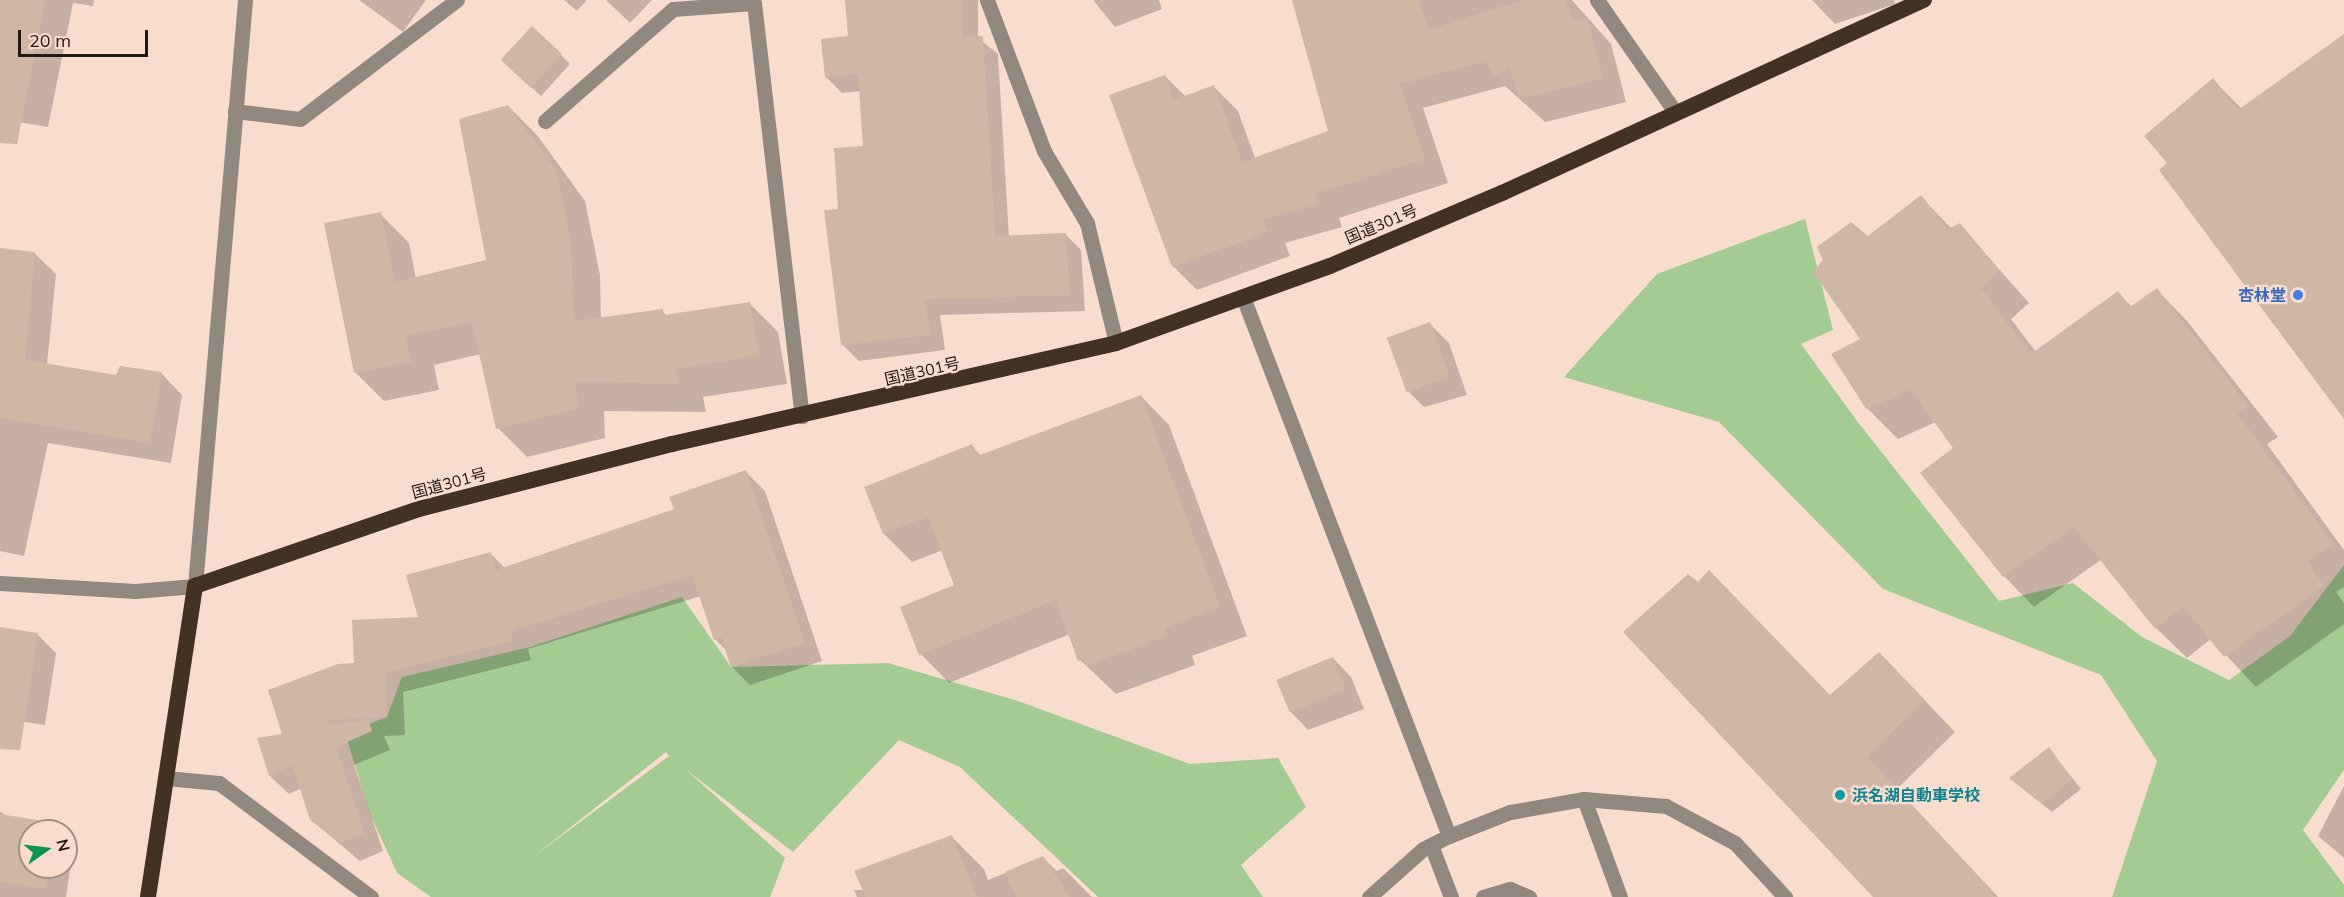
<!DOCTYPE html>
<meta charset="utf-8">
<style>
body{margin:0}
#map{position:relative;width:2344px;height:897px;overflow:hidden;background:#f8ddcf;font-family:Mulish,"Noto Sans JP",sans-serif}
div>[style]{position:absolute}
.green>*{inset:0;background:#a4cb91}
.shadow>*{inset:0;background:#0003}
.building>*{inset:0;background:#cfb7a6;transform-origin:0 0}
.service>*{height:15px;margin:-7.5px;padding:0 7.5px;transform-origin:7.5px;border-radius:7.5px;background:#918880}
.minor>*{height:15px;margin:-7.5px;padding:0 7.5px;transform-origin:7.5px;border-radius:7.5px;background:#918880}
.tertiary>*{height:15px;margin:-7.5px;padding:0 7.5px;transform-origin:7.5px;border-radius:7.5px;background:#918880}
.trunk>*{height:16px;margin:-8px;padding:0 8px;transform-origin:8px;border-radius:8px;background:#423224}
.dots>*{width:16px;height:16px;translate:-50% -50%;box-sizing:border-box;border:3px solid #f8ddcf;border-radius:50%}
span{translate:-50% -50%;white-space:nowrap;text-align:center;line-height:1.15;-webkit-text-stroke:4.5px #f8ddcf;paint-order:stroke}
.street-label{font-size:16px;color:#231914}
.shop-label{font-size:16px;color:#366cbe;font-weight:700}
.right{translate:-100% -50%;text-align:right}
.culture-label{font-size:16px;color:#0d838f;font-weight:700}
.left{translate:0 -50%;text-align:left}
.north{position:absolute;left:18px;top:819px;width:60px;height:60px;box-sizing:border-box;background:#f8ddcf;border:2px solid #a38f84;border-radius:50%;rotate:76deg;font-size:16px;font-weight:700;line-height:24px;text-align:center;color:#231914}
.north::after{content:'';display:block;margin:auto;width:21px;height:27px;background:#0c9453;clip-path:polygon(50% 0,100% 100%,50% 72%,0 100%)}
.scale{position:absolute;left:18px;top:30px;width:130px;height:27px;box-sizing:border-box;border:3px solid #231914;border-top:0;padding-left:8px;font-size:18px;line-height:21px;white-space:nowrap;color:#231914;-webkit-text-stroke:4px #f8ddcf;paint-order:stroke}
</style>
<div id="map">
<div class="green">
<div style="clip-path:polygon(1805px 219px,1833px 330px,1801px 344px,1857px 421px,1999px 601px,2073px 583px,2142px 637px,2229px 680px,2290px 636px,2344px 565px,2344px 770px,2303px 830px,2344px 885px,2344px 897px,2112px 897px,2157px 761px,2101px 675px,1883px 589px,1719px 422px,1564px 377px,1657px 274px)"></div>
<div style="clip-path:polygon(evenodd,682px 597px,731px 667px,888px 663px,1018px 701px,1190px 764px,1278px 758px,1306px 807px,1241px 865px,1263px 897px,1098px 897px,960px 767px,899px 740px,793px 852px,684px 768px,785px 858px,770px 897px,431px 897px,397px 873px,370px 814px,345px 733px,387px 717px,402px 677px,530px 647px,682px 597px,666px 752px,669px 756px,537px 854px,538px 853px,666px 752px)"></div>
</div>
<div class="shadow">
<div style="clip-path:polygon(0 0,94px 0,93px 6px,73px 3px,48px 127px,0 119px)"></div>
<div style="clip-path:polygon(359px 0,426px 0,403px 32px)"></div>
<div style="clip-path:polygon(564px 0,587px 0,577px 11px)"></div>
<div style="clip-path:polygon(606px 0,652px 0,630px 23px)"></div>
<div style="clip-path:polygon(846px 0,978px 0,978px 38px,998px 54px,1009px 237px,1065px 234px,1081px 250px,1085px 311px,940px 315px,945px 350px,859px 361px,843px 345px,826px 211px,840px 210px,865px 147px,860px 91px,842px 93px,826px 77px,850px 38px)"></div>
<div style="clip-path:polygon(1093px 0,1159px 0,1162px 9px,1115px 27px)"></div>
<div style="clip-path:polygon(1293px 0,1572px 0,1611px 44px,1626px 102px,1545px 122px,1505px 86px,1423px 108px,1448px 183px,1339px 218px,1342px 227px,1285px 243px,1290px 256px,1197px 290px,1173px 266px,1165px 76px,1186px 97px,1214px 87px,1238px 111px,1255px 158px,1330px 132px)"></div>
<div style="clip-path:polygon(1812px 0,1894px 0,1895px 4px,1835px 24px)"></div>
<div style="clip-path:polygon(2344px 36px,2344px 417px,2169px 163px,2213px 80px,2242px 109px)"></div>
<div style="clip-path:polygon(561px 55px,570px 64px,541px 96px,512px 70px)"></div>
<div style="clip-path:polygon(508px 106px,537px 135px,585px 201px,600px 275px,601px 319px,662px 311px,667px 316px,749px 303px,778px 332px,787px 384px,703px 397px,706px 412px,604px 411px,605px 438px,527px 457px,498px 428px,481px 354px,434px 365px,439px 390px,384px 401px,355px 372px,380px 214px,409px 243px,416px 279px,487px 261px)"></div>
<div style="clip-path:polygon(1921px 197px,1952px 229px,1960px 225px,2029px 303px,2011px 319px,2036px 352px,2118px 293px,2133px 308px,2157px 290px,2187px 321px,2278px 437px,2267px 444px,2344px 550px,2344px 587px,2336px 592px,2344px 603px,2344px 624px,2256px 687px,2211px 639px,2187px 658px,2156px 628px,2102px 559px,2034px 607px,2004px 576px,1955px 448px,1936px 422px,1898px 439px,1867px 408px,1862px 339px,1867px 238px)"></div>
<div style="clip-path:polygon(0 249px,34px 253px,56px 274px,47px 365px,117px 376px,161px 373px,182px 395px,171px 463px,48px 443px,24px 556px,0 551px)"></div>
<div style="clip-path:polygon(1430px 324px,1449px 343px,1467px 395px,1424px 407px,1405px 388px)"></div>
<div style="clip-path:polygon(1141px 396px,1169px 425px,1247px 636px,1192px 656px,1195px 665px,1116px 694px,1080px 660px,1070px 634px,949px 683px,921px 654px,956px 586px,943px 550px,912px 562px,884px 534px,866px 488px,972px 446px,981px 456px)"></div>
<div style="clip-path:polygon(746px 472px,765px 491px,822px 661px,750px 685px,732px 667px,726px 650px,715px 639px,701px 596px,528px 649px,531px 660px,403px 692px,405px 735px,384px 736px,390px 750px,354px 765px,383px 851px,360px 861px,311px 820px,302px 788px,289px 794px,270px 776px,259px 739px,284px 735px,355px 665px,420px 618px,491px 554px,506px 569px,675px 510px)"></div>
<div style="clip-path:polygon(37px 634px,56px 653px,45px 725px,12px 720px,0 708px,0 660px)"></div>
<div style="clip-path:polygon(1333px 658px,1351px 677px,1364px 709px,1308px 730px,1290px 711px)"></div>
<div style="clip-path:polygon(1911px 686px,1955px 732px,1897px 789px,1998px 897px,1875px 897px,1831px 697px)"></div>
<div style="clip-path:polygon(2049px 749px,2081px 789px,2052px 812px,2011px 778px)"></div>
<div style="clip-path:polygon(2344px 786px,2344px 858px,2318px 836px)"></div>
<div style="clip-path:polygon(0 811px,6px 816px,56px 824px,63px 831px,30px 831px,30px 867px,66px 867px,66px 834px,74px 843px,66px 897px,0 897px)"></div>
<div style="clip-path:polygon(952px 837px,984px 869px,988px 880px,1043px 858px,1057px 871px,1063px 868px,1092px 897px,857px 897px,854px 890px,864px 890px)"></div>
</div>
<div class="building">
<div style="clip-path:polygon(0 0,45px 0,17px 144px,0 143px)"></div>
<div style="clip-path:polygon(845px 0,962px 0,962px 37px,983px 36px,995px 236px,1066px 233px,1070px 295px,925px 299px,930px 335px,841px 345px,824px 210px,838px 209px,834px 148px,863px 146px,858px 74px,825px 78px,821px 39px,848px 36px)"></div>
<div style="clip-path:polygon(1292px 0,1418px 0,1429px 30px,1523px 0,1566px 0,1572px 20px,1588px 19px,1603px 78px,1520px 99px,1509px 69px,1493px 76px,1485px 61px,1400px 84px,1425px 159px,1316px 194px,1319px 204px,1263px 219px,1268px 232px,1172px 267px,1109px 95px,1165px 75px,1174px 100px,1214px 85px,1242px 162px,1328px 131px)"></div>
<div style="left:532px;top:26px;width:41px;height:46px;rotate:43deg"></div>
<div style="clip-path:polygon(2344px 34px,2344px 419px,2159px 170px,2167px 163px,2144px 136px,2213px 78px,2238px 110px)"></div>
<div style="clip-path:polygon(508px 105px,557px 171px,571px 245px,574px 321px,663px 309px,664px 315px,750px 302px,759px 355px,675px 369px,679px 384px,576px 382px,577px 409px,496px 429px,472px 322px,406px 336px,411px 362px,354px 373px,324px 223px,381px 212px,395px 282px,486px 260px,459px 119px)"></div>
<div style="clip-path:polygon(1921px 195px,1948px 229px,1960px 223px,2000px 271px,1981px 288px,2031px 354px,2118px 291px,2130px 307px,2157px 288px,2248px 406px,2237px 413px,2333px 544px,2307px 561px,2324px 586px,2224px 657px,2183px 606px,2155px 629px,2074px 527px,2003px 577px,1920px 473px,1953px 448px,1911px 390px,1866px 409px,1831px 354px,1860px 339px,1813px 272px,1823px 260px,1817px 247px,1851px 222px,1868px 236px)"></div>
<div style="clip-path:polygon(0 248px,35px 252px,25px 360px,20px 359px,116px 375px,120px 366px,162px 372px,150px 443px,0 418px)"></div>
<div style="left:1430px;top:322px;width:58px;height:46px;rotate:70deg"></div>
<div style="clip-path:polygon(1141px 395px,1220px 607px,1164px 628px,1167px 636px,1086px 666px,1084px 659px,1078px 661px,1056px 600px,919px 655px,900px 607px,954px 585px,928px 517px,883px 534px,864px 487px,972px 444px,977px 456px)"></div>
<div style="clip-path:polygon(746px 470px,805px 643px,731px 667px,721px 637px,714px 640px,692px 575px,511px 631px,513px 641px,385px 673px,387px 717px,327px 720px,329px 725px,368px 719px,372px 731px,336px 747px,365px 833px,340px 843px,310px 820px,293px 766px,269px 776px,257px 738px,282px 734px,268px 690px,338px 664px,354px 663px,352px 620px,418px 617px,406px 575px,491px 552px,496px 570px,674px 509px,669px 497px)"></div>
<div style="clip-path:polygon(1709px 570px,1830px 695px,1879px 652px,1925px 700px,1867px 757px,1998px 897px,1873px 897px,1623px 632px,1688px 574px,1698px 582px)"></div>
<div style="clip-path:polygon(0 627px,38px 633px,20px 750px,0 749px)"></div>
<div style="left:1333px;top:657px;width:35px;height:61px;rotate:68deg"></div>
<div style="clip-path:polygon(2049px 747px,2072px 779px,2042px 804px,2009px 778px)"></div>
<div style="clip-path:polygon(0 814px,56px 823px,55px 831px,30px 831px,30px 867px,50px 867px,46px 889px,0 882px)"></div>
<div style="clip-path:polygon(952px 835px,977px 897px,866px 897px,854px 871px)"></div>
<div style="clip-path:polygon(1043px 856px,1070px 897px,1016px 897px,1005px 872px)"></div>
</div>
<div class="service">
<div style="left:1243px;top:297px;width:577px;rotate:69.08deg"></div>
<div style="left:1584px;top:799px;width:104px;rotate:69.8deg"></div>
<div style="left:1431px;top:845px;width:56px;rotate:69deg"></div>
<div style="left:1369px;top:897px;width:72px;rotate:-41.6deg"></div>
<div style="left:1423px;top:849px;width:29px;rotate:-27deg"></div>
<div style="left:1449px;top:836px;width:66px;rotate:-21.5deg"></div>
<div style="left:1510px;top:812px;width:75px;rotate:-10deg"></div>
<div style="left:1584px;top:799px;width:82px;rotate:4.9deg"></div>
<div style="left:1666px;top:806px;width:78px;rotate:28.2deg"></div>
<div style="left:1735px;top:843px;width:74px;rotate:47.2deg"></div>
<div style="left:1483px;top:897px;width:28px;rotate:-17deg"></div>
<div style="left:1510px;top:889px;width:21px;rotate:23deg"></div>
</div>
<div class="minor">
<div style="left:987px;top:0;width:161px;rotate:69.3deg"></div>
<div style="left:1044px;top:151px;width:84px;rotate:59.2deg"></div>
<div style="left:1087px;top:223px;width:123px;rotate:76.4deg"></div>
<div style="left:1597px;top:0;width:136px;rotate:55.1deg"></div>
<div style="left:235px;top:111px;width:65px;rotate:7deg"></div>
<div style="left:300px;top:119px;width:197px;rotate:-37.2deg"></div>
<div style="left:545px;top:121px;width:170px;rotate:-41.2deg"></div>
<div style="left:673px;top:9px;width:81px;rotate:-4.2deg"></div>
<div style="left:754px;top:3px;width:416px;rotate:83.4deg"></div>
<div style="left:0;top:583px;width:135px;rotate:3.4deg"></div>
<div style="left:135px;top:591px;width:60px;rotate:-4.8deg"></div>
<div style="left:166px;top:778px;width:53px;rotate:5.4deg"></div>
<div style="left:219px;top:783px;width:190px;rotate:36.9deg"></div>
</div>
<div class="tertiary">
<div style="left:195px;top:586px;width:588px;rotate:-85.12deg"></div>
</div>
<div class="trunk">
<div style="left:148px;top:897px;width:315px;rotate:-81.4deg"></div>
<div style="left:195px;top:586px;width:237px;rotate:-19deg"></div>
<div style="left:419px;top:509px;width:261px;rotate:-14.4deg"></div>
<div style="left:672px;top:444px;width:455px;rotate:-12.8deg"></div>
<div style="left:1116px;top:343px;width:227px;rotate:-19.8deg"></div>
<div style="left:1330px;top:266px;width:187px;rotate:-23deg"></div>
<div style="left:1502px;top:193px;width:464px;rotate:-24.6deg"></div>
</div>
<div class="dots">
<div style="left:2298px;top:295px;background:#3f7fe0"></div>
<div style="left:1840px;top:795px;background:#0f9aa8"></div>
</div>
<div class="street-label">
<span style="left:1381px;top:224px;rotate:-23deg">国道301号</span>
<span style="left:922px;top:371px;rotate:-13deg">国道301号</span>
<span style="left:449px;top:483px;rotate:-15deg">国道301号</span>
</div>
<div class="shop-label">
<span class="right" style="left:2286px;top:295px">杏林堂</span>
</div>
<div class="culture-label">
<span class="left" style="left:1852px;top:795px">浜名湖自動車学校</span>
</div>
<div class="north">N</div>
<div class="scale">20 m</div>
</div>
